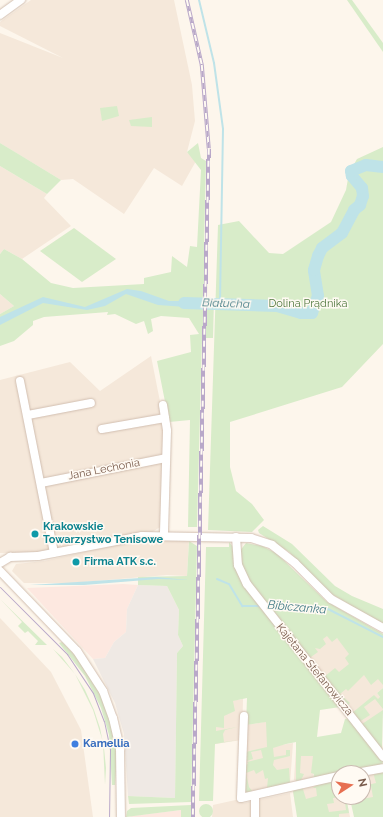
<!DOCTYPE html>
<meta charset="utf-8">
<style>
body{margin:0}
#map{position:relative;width:383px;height:817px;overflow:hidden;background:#fdf6ec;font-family:Raleway,sans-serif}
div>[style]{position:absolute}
.residential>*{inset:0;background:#f5e8da}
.commercial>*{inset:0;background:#fde8e0}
.industrial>*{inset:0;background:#efe9e4}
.green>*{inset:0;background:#d8ecc9}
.round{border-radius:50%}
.water>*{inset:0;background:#bfe3e8}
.stream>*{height:2px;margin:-1px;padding:0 1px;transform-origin:1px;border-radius:1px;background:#bfe3e8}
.river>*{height:12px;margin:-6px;padding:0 6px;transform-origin:6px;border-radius:6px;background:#bfe3e8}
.roads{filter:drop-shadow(0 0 1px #d1beb0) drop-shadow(0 0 1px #d1beb0)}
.minor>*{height:8px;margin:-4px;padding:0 4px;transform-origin:4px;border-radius:4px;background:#fff}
.tram>*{height:1px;margin:-0.5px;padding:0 0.5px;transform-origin:0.5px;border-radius:0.5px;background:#b9a8c9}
.rail>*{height:3.5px;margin-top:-1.75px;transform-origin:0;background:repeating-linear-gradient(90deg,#fffaf3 0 6px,#b9a8c9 0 12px);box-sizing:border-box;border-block:1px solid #b9a8c9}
.dots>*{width:11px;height:11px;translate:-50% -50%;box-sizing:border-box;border:2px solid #fffaf3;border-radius:50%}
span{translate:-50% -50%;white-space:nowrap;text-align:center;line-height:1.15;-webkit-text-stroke:3px #fffaf3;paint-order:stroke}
.park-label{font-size:11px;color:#537a41}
.street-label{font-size:11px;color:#7a5c4d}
.culture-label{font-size:11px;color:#0d838f;font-weight:700}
.left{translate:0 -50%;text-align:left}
.shop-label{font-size:11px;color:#366cbe;font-weight:700}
.water-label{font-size:12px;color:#437c86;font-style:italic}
.north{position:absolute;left:331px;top:765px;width:40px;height:40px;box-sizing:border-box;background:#fffaf3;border:1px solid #cabbb1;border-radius:50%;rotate:78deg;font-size:11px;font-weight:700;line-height:16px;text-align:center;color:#7a5c4d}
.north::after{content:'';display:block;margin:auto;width:14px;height:18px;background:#e76f51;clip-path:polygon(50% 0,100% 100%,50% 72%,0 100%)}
</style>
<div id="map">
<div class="residential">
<div style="clip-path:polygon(31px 0,174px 0,192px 85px,195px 121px,187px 152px,196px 161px,182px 186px,154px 168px,124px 214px,73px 179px,61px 180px,0 143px,0 33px,63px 58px,0 26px,0 22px)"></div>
<div style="clip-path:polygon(0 166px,47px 194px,44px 198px,71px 226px,22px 259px,4px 249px,0 254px)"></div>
<div style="clip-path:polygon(0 294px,14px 306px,0 314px)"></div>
<div style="clip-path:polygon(151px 356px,166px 432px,163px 525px,151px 533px,43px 552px,0 553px,0 380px,70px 362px,100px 391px)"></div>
<div style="clip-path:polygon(143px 539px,189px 539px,187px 576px,167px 575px,71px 583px,24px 583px,12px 571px,16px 564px,44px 561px)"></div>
<div style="clip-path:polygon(0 618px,51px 672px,81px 730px,93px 817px,0 817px)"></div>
<div style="clip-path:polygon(316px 631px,321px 637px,328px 635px,337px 638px,383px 681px,383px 688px,377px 693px,383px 701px,383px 714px,365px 729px,299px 644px)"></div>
<div style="clip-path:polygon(243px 699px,242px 740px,215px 744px,217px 703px)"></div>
<div style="clip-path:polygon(270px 721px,269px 747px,293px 743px,290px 784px,243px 794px,246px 725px)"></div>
<div style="clip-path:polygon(296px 749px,317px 751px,313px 779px,297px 782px,294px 780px)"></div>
<div style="clip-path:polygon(383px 770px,383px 810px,352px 805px,350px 797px,363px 797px,363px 773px)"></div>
<div style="clip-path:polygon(318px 782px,339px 797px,346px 797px,350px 817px,324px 817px,295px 805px,293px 791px)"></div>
<div style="clip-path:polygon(290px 793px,293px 817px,212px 817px,213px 805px,240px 799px,244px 803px)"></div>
</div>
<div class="commercial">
<div style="clip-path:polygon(123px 584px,138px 585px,127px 609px,126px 632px,114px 642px,105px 658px,93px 659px,27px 588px)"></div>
<div style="clip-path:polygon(181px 810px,181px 817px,128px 817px,132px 816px)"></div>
</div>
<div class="industrial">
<div style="clip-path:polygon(138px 585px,167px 586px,179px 610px,178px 635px,183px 646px,177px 653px,175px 798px,128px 796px,124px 734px,115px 703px,93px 659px,105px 658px,114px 642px,126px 632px,127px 609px)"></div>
</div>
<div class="green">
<div style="clip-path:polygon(347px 0,352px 0,383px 43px,383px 52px)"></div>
<div style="clip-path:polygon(117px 106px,119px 116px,102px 121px,100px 108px)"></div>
<div style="clip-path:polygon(152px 117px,152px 127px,131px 126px,129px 120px)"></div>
<div style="clip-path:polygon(0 143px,20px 155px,61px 180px,47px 194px,0 166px)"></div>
<div style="clip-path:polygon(198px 143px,201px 158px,206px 161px,204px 248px,208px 249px,207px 298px,214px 299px,213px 338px,202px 338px,197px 527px,188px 527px,190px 420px,169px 422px,157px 361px,191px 352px,190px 335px,199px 334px,189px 318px,161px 316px,151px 319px,153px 331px,148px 334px,144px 321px,136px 324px,115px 314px,107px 315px,108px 312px,44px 317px,33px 321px,33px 325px,14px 341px,0 346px,0 314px,14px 306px,0 294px,0 254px,4px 249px,22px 259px,51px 283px,73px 288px,144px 284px,144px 278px,171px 272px,172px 256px,187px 267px,190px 246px,197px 247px,201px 170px,187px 152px)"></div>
<div style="clip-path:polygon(383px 147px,383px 344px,342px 387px,230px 422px,230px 467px,236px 491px,252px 504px,264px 520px,252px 532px,208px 530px,218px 225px,239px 221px,269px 253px,283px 254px,331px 222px,346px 190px,349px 173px,357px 159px)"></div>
<div style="clip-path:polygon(74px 228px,116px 259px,82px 282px,40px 251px)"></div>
<div style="clip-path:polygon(263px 526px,292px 544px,335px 586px,352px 596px,383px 609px,383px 624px,326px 591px,289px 552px,259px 533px,258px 530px)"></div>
<div style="clip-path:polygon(189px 541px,197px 546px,191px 802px,129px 804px,128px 796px,175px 798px,177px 653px,183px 646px,178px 635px,179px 610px,167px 586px,138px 585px,138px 577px,187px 576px)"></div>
<div style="clip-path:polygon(229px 542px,234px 548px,239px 574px,340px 707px,320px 710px,317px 737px,341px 733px,345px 719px,349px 718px,383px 761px,382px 766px,313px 779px,314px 774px,311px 773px,313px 756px,301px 756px,300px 773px,304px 774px,301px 780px,296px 781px,296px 742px,286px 744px,273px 748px,274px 757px,286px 755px,286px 750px,290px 750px,290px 756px,274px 760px,273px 765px,277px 770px,289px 768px,290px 784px,267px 788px,268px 778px,265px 779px,263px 770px,256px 774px,254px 770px,246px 773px,249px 787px,253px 792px,243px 794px,243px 765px,248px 764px,247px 762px,263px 758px,261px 750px,251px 752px,253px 759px,247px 761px,246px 752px,267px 747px,266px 722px,246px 725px,247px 698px,233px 701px,235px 711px,224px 716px,224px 728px,216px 727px,216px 731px,237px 727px,225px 730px,223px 734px,224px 742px,238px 740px,215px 744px,213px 801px,199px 801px,206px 547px,229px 547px)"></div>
<div style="clip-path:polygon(246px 543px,262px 546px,276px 553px,326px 601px,383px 634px,383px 685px,378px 679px,371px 685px,364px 675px,348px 691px,346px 689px,340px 694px,350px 703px,347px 706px,324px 677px,335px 668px,339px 672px,349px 664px,345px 658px,349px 654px,337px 638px,332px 642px,327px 636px,323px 639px,326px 644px,320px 649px,315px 648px,318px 652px,308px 659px,245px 577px,239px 552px)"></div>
<div style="clip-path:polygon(0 599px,47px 645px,35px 645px,38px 641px,28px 631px,25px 633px,18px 626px,22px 622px)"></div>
<div style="clip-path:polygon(62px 642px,81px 661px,100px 693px,109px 717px,117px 756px,115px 785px,112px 785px,109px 735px,101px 708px,85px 676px,59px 643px)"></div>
<div style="clip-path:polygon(53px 649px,62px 657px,75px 674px,85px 690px,94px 710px,100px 728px,104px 748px,106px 768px,105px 785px,103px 742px,93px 710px,75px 674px)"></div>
<div style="clip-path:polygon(383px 688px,383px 709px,375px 699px,364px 707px,370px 715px,359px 722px,352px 713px,374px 695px,378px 699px,380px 697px,377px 693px)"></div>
<div style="clip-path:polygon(383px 710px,382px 748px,383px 753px,362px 724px)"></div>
<div style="clip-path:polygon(383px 770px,383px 817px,354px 817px,350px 799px,355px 798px,356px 800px,373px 797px,371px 786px,363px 788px,363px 786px,376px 783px,373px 772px,374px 775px,376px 771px)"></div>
<div style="clip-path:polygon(339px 778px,339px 797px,333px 798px,334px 803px,327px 804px,329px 812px,346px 810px,345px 802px,347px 802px,349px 813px,339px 814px,339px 817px,297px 817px,293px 791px,296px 787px,302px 786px,306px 799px,317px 796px,316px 788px,313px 788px,317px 784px)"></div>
<div class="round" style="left:199px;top:804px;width:14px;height:14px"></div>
<div style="clip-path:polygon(191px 805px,191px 817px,181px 817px,181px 810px,126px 817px,127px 811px,131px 808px)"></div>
</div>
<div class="water">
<div style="clip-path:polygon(127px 289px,141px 291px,169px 301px,199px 301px,200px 308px,158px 305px,126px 294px,105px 306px,87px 310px,43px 303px,0 325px,0 317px,43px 297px,85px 307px)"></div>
<div style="clip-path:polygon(156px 577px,189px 580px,158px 579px,84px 585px,30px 585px)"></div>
</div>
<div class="stream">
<div style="left:199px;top:0;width:65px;rotate:76.6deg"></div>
<div style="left:214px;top:63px;width:67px;rotate:82.2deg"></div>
<div style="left:223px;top:129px;width:176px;rotate:91deg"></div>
<div style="left:217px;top:579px;width:13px;rotate:23deg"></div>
<div style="left:229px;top:584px;width:26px;rotate:59deg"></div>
<div style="left:242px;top:606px;width:19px"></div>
<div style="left:267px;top:605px;width:61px;rotate:3.8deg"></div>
<div style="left:328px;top:609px;width:62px;rotate:27deg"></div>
</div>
<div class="river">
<div style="left:184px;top:303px;width:93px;rotate:1.8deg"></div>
<div style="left:277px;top:306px;width:25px;rotate:16deg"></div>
<div style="left:301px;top:313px;width:11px"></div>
<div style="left:312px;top:313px;width:18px;rotate:-71deg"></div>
<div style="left:318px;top:296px;width:26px;rotate:-99deg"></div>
<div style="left:314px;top:270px;width:15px;rotate:-74deg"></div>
<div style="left:318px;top:256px;width:9px;rotate:-63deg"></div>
<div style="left:322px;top:248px;width:25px;rotate:-37deg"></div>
<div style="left:342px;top:233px;width:26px;rotate:-62deg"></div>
<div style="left:354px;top:210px;width:8px;rotate:-40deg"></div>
<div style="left:360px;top:205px;width:9px;rotate:-72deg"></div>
<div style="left:363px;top:196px;width:8px;rotate:-97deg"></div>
<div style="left:362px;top:188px;width:16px;rotate:-130deg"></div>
<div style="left:352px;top:176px;width:5px;rotate:-101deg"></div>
<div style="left:351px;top:171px;width:16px;rotate:-22deg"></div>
<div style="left:366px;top:165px;width:17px;rotate:7deg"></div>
</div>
<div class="roads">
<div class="minor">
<div style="left:0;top:15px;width:26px;rotate:-36deg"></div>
<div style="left:20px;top:381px;width:175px;rotate:78.8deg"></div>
<div style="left:163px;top:405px;width:26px;rotate:81deg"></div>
<div style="left:167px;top:431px;width:104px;rotate:91.7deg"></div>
<div style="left:28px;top:415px;width:64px;rotate:-10.8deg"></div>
<div style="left:102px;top:429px;width:64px;rotate:-9.9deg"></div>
<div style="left:41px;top:483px;width:127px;rotate:-11.3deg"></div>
<div style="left:236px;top:537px;width:28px;rotate:86deg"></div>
<div style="left:238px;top:565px;width:21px;rotate:65deg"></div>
<div style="left:247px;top:584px;width:220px;rotate:51.8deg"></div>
<div style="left:0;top:563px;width:12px;rotate:-31deg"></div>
<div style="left:10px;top:557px;width:28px;rotate:-2deg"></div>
<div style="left:38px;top:556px;width:106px;rotate:-10.9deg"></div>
<div style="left:142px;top:536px;width:109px;rotate:1.1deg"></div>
<div style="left:251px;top:538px;width:22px;rotate:18deg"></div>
<div style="left:272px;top:545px;width:29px;rotate:38deg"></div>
<div style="left:295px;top:563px;width:51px;rotate:45deg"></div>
<div style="left:331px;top:599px;width:60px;rotate:29.1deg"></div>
<div style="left:0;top:571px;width:111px;rotate:46.1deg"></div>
<div style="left:77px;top:651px;width:48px;rotate:57deg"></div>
<div style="left:103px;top:691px;width:29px;rotate:70deg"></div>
<div style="left:113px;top:718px;width:32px;rotate:77deg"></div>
<div style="left:120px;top:749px;width:68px;rotate:89.2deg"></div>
<div style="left:244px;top:716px;width:82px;rotate:92.1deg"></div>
<div style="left:241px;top:798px;width:100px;rotate:-12.7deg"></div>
<div style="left:356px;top:773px;width:27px;rotate:-10deg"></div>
<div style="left:255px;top:817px;width:21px;rotate:-90deg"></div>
</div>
</div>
<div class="tram">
<div style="left:0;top:587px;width:95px;rotate:45deg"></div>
<div style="left:67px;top:654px;width:47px;rotate:56.3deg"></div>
<div style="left:93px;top:693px;width:30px;rotate:69deg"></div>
<div style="left:104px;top:721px;width:29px;rotate:78deg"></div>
<div style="left:110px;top:749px;width:68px;rotate:90.8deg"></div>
</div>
<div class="rail">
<div style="left:187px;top:0;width:67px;rotate:77deg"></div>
<div style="left:202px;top:65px;width:84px;rotate:85.2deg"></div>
<div style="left:209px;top:149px;width:668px;rotate:91.37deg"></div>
</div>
<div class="dots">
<div style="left:35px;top:534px;background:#0f9aa8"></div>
<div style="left:76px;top:562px;background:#0f9aa8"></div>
<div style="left:75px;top:744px;background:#3f7fe0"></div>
</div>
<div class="park-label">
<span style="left:308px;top:304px">Dolina Prądnika</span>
</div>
<div class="street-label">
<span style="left:104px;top:470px;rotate:-11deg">Jana Lechonia</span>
<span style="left:314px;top:670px;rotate:51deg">Kajetana Stefanowicza</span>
</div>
<div class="culture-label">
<span class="left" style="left:43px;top:534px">Krakowskie<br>Towarzystwo Tenisowe</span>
<span class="left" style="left:84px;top:562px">Firma ATK s.c.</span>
</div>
<div class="shop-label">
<span class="left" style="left:83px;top:744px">Kamellia</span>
</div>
<div class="water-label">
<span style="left:226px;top:304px;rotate:2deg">Białucha</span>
<span style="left:297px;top:608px;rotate:5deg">Bibiczanka</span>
</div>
<div class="north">N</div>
</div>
